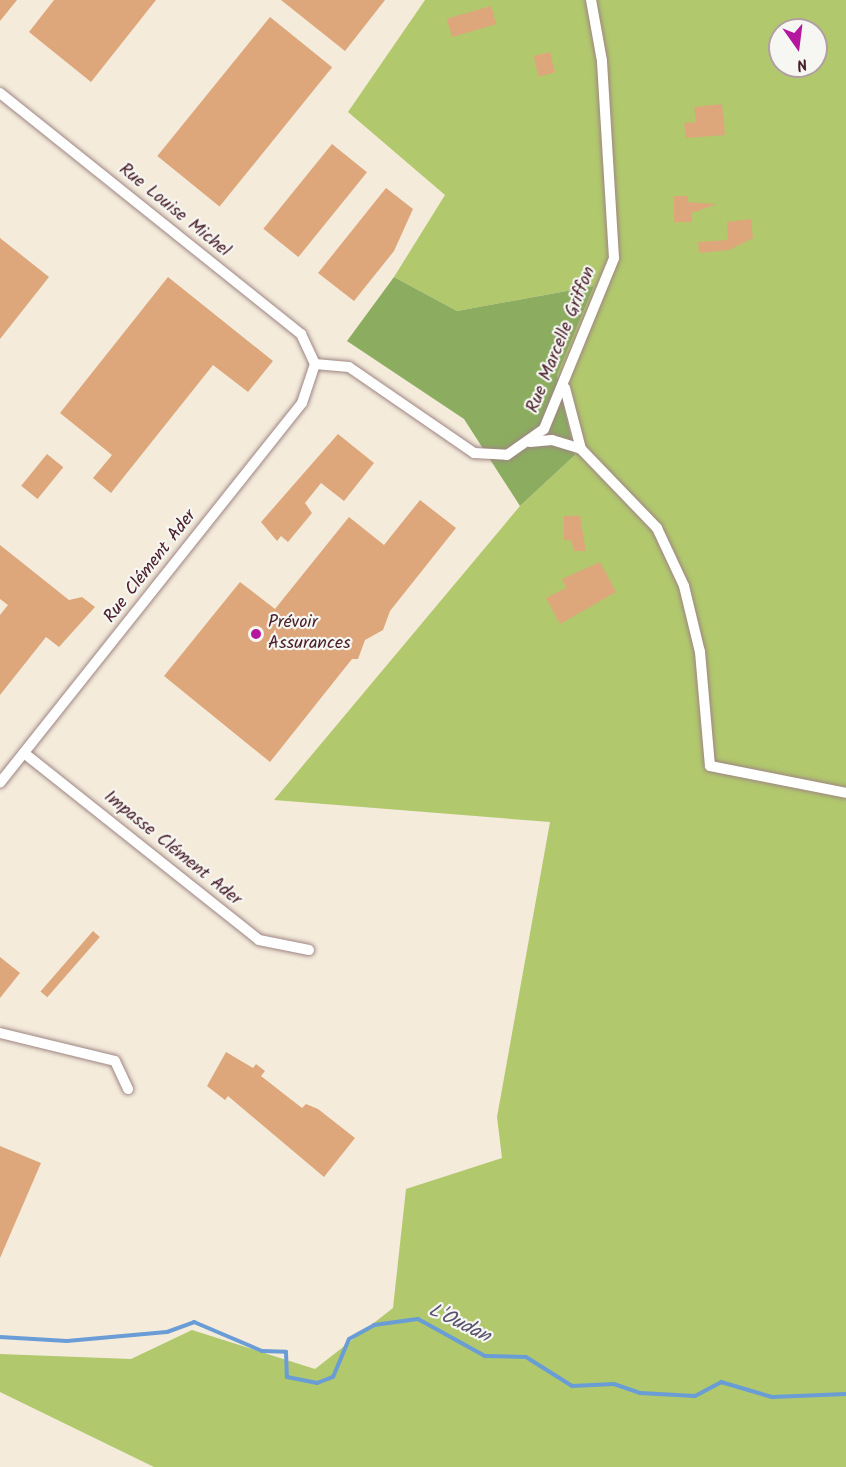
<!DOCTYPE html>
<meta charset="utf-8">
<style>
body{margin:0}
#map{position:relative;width:846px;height:1467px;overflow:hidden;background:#f4ebdb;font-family:Kalam,sans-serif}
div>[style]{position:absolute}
.green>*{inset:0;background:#b1c86d}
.forest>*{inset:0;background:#8cac60}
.stream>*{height:4px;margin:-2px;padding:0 2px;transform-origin:2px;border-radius:2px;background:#6a9cd5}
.building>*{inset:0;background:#dda77b;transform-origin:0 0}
.roads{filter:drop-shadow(0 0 2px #9f8583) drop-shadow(0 0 2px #9f8583)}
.minor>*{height:10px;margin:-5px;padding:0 5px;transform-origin:5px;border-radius:5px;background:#fff}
.dots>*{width:16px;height:16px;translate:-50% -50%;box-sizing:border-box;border:3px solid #f6f6f2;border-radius:50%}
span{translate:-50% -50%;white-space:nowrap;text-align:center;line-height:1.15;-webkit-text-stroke:4.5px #f6f6f2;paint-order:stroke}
.street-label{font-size:18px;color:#4a1f2b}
.poi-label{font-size:18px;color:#4a1f2b}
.left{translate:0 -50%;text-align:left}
.water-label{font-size:20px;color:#57516f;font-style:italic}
.north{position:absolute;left:768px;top:18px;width:60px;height:60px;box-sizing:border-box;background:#f6f6f2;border:2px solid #b1a0a2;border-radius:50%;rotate:166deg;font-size:16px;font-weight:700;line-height:24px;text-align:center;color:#4a1f2b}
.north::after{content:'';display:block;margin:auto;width:21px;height:27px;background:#b5179e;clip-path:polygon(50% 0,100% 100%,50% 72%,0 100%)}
</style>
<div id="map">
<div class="green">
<div style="clip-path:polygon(evenodd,425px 0,846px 0,846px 1467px,154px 1467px,0 1392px,0 1354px,131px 1359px,192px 1330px,315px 1369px,393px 1308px,406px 1189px,502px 1158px,497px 1117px,550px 822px,274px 800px,520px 506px,575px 455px,557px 375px,594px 286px,457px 311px,394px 277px,445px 195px,348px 112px,425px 0,780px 30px,816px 30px,816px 66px,780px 66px,780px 30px)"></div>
</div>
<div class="forest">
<div style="clip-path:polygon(394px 277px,457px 311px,594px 286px,557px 375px,575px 455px,520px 506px,464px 419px,347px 341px)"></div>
</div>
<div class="stream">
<div style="left:0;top:1337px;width:67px;rotate:3.4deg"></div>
<div style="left:67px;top:1341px;width:100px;rotate:-5.1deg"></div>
<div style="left:167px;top:1332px;width:29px;rotate:-20deg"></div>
<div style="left:194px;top:1322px;width:74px;rotate:23.1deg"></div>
<div style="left:262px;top:1351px;width:24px;rotate:2deg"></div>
<div style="left:286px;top:1352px;width:25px;rotate:88deg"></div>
<div style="left:287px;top:1377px;width:31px;rotate:11deg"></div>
<div style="left:317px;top:1383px;width:17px;rotate:-21deg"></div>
<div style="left:333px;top:1377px;width:41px;rotate:-67.2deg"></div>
<div style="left:349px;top:1339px;width:29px;rotate:-29deg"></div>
<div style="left:374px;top:1325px;width:44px;rotate:-7.8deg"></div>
<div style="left:418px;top:1319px;width:77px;rotate:28.9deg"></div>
<div style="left:485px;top:1356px;width:41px;rotate:1.4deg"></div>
<div style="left:526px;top:1357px;width:54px;rotate:32.2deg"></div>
<div style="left:572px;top:1386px;width:42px;rotate:-2.7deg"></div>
<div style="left:614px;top:1384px;width:28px;rotate:19deg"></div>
<div style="left:640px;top:1393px;width:55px;rotate:3.1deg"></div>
<div style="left:695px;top:1396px;width:30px;rotate:-28deg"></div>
<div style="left:721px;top:1382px;width:53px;rotate:16.4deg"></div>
<div style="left:772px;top:1397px;width:74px;rotate:-2.3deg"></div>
</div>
<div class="building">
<div style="clip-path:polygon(0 0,17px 0,0 21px)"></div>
<div style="clip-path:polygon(54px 0,156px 0,91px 82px,29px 32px)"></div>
<div style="clip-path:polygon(281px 0,385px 0,345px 51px)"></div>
<div style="left:491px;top:6px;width:19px;height:46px;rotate:74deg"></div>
<div style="left:270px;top:17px;width:80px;height:179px;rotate:39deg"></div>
<div style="left:550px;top:52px;width:21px;height:17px;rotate:76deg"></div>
<div style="clip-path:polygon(722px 104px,725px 135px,686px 138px,684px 123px,696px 122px,694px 107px)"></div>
<div style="left:332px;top:144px;width:45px;height:109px;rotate:39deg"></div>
<div style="clip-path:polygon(386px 188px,413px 209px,394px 251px,354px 301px,318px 273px)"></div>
<div style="clip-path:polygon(674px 196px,688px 196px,688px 202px,717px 204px,692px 213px,692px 222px,674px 222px)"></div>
<div style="clip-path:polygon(751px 219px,753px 238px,729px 250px,699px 253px,698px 242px,728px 240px,727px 222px)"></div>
<div style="clip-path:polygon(0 238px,49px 277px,0 339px)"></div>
<div style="clip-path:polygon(168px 277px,273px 361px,248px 392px,213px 365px,111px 493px,93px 478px,112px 455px,60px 413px)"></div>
<div style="clip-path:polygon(338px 434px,374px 463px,344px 501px,321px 483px,305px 503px,312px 513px,288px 542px,281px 536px,277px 541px,261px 522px)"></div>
<div style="left:47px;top:454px;width:21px;height:41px;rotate:39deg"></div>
<div style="clip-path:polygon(420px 500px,456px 528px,390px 611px,383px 630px,365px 640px,358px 659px,352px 659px,270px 762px,164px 676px,240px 582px,275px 609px,349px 517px,384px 545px)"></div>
<div style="clip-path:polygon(564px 516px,580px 516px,586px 551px,574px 551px,571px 540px,564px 540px)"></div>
<div style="clip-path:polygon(0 545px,69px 600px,82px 597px,95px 607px,59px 647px,46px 637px,0 695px,0 615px,8px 605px,0 599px)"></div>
<div style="clip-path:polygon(600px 562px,616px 592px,560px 624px,546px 598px,566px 588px,562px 579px)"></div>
<div style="left:93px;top:931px;width:9px;height:80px;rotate:41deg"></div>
<div style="clip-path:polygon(0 957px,20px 973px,0 998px)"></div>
<div style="clip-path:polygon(226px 1052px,253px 1068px,256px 1064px,265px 1071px,261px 1076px,302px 1108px,306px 1104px,318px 1109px,355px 1138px,324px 1177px,228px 1096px,225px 1100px,207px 1086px)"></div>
<div style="clip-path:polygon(0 1146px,41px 1163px,0 1258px)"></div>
</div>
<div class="roads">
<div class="minor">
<div style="left:0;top:93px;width:386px;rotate:38.7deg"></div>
<div style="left:301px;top:334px;width:33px;rotate:65deg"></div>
<div style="left:315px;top:364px;width:41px;rotate:108.4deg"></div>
<div style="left:302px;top:403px;width:485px;rotate:128.5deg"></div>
<div style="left:315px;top:364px;width:34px;rotate:5deg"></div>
<div style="left:349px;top:367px;width:152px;rotate:34.5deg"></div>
<div style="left:474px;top:453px;width:33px;rotate:3deg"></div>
<div style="left:507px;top:455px;width:45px;rotate:-35.1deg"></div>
<div style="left:544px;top:429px;width:185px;rotate:-67.7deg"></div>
<div style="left:614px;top:258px;width:197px;rotate:-93.5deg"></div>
<div style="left:602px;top:61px;width:62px;rotate:-100.2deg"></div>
<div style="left:530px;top:442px;width:22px;rotate:-5deg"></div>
<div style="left:552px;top:440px;width:30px;rotate:17deg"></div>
<div style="left:581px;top:449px;width:63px;rotate:-104.7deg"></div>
<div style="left:581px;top:449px;width:110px;rotate:46.1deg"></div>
<div style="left:657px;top:528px;width:64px;rotate:65deg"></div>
<div style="left:684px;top:586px;width:68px;rotate:76.4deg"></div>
<div style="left:700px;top:652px;width:114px;rotate:85deg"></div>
<div style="left:710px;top:766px;width:139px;rotate:11.2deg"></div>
<div style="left:24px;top:753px;width:300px;rotate:38.5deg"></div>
<div style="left:259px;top:940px;width:51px;rotate:11.3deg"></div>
<div style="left:0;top:1033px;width:118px;rotate:13.7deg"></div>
<div style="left:115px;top:1061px;width:31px;rotate:65deg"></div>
</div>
</div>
<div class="dots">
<div style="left:256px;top:634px;background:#b5179e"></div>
</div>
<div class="street-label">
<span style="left:174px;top:211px;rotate:39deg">Rue Louise Michel</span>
<span style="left:562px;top:340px;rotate:-68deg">Rue Marcelle Griffon</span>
<span style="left:151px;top:567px;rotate:-52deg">Rue Clément Ader</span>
<span style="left:172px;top:849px;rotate:39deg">Impasse Clément Ader</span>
</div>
<div class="poi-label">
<span class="left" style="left:268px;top:634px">Prévoir<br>Assurances</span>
</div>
<div class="water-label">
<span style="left:459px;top:1324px;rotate:26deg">L'Oudan</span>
</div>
<div class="north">N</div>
</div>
